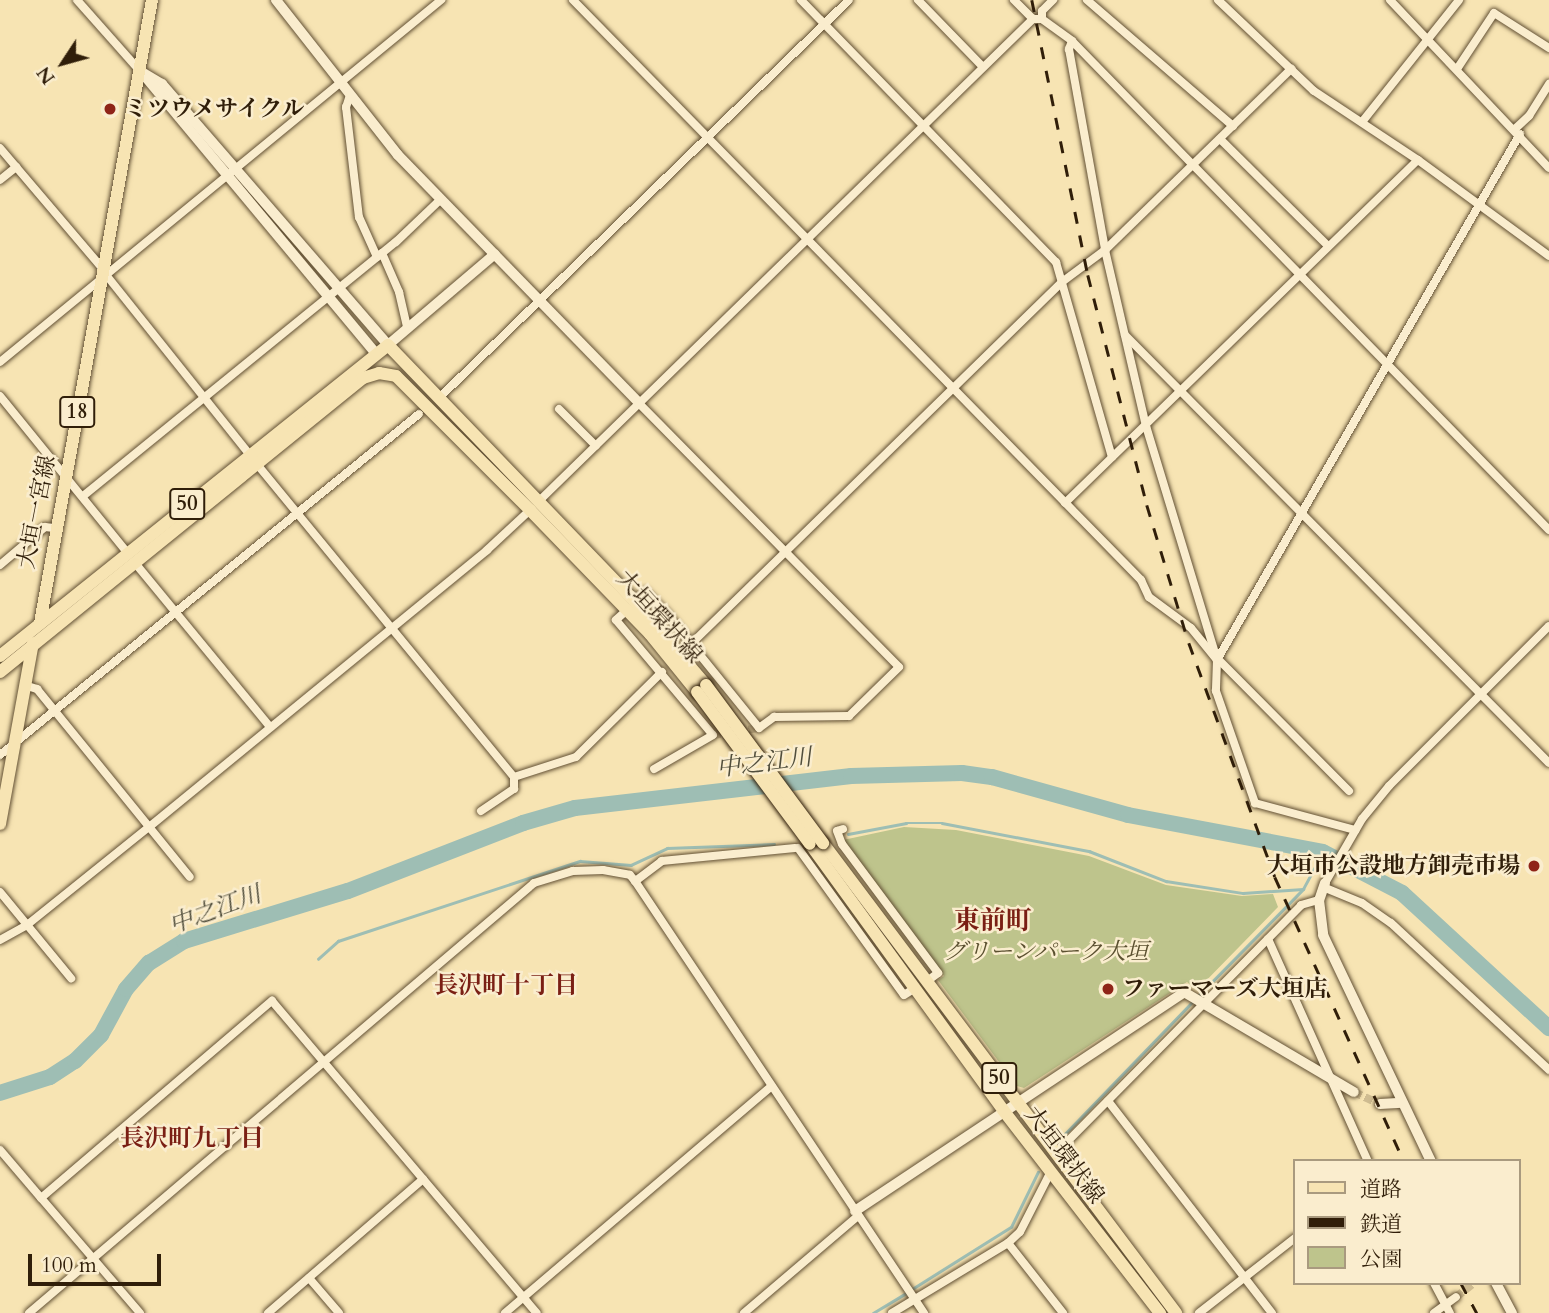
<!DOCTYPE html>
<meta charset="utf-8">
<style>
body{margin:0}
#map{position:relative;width:1549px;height:1313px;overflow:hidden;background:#f7e4b3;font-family:Cardo,"Noto Serif JP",serif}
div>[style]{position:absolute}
.green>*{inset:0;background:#bec48c}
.stream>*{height:2.5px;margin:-1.25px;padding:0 1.25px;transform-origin:1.25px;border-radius:1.25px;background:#9ebeb4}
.river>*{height:16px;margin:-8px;padding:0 8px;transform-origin:8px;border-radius:8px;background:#9ebeb4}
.minor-tunnel>*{height:8px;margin-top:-4px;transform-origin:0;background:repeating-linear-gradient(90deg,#cfbc91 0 8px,transparent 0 12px)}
.roads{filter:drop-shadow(0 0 2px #625034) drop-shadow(0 0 2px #625034)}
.minor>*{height:8px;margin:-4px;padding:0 4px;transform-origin:4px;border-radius:4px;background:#faedce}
.tertiary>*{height:10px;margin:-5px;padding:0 5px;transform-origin:5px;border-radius:5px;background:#faedce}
.primary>*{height:12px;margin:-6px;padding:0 6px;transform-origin:6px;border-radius:6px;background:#f7e4b3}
.rail>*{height:2.5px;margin-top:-1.25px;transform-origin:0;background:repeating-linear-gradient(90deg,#301e09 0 12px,transparent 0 24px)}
.bridges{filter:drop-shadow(0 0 2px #301e09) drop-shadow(0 0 2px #301e09)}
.primary-bridge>*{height:12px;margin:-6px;padding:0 6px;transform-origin:6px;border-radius:6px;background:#f7e4b3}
.dots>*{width:19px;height:19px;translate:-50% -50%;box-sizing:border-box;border:4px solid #faedce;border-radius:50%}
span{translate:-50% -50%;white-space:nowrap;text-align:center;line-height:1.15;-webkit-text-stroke:5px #faedce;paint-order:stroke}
.shield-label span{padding:2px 5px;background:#faedce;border:2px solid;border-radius:5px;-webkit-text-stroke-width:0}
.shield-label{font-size:21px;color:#301e09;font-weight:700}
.poi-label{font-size:23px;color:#301e09;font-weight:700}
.left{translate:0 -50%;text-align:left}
.right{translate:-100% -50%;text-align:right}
.street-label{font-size:23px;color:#301e09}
.park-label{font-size:23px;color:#5b5030;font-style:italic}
.water-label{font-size:24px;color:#514e3c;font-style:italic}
.neighbourhood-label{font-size:24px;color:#7a1f14;font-weight:700}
.quarter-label{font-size:26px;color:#7a1f14;font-weight:700}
.legend{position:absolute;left:1293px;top:1159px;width:228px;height:126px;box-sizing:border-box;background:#faedce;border:2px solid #a99a7f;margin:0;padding:9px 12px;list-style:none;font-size:21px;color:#301e09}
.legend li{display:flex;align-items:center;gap:14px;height:35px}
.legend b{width:35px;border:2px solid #a99a7f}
.north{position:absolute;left:28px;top:28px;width:70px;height:70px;-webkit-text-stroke:5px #faedce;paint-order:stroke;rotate:234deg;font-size:19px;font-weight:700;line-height:28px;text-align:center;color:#301e09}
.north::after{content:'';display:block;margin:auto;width:24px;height:32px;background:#301e09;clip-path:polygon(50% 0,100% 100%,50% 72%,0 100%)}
.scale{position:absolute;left:28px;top:1254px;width:133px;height:32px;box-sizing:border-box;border:4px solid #301e09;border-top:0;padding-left:9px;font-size:21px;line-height:24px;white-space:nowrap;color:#301e09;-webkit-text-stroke:5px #faedce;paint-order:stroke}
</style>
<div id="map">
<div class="green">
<div style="clip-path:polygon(904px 827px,956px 830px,1089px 856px,1166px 885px,1242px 896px,1273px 894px,1278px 907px,1197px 990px,1187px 982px,1024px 1088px,1017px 1086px,938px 980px,944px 976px,843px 840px)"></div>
</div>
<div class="stream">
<div style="left:848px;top:834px;width:59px;rotate:-10.7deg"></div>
<div style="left:906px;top:823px;width:36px"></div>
<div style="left:942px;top:823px;width:150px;rotate:10.8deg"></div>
<div style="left:1089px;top:851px;width:83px;rotate:21.3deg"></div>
<div style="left:1166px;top:881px;width:78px;rotate:8.9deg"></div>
<div style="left:1243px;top:893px;width:60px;rotate:-3.8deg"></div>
<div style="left:318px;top:959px;width:27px;rotate:-42deg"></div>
<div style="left:338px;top:941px;width:255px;rotate:-18.3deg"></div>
<div style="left:580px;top:861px;width:51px;rotate:4.5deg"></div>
<div style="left:631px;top:865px;width:40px;rotate:-25deg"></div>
<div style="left:667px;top:848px;width:107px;rotate:-2.1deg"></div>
<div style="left:1198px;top:996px;width:150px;rotate:-45.5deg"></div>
<div style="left:1303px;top:889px;width:42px;rotate:-61.6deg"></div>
<div style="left:1057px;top:1142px;width:196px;rotate:-46deg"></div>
<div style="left:912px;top:1289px;width:117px;rotate:-32.1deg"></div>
<div style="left:1011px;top:1227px;width:61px;rotate:-63.9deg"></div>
<div style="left:873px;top:1313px;width:39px;rotate:-31deg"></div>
</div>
<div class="river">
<div style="left:0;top:1093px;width:52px;rotate:-17.7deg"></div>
<div style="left:50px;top:1077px;width:30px;rotate:-33deg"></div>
<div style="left:75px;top:1061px;width:37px;rotate:-45deg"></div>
<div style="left:101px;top:1035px;width:52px;rotate:-61.5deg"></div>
<div style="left:126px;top:989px;width:35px;rotate:-49deg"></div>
<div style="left:149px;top:963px;width:41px;rotate:-32.2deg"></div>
<div style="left:184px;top:941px;width:171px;rotate:-17deg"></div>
<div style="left:348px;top:891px;width:188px;rotate:-21.2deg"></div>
<div style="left:523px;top:823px;width:54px;rotate:-16.1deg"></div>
<div style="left:575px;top:808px;width:278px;rotate:-6.6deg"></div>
<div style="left:851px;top:776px;width:111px;rotate:-1.5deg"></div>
<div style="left:962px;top:773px;width:30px;rotate:8deg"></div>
<div style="left:992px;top:777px;width:141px;rotate:15.6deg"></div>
<div style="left:1128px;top:815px;width:198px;rotate:10.7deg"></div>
<div style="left:1323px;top:852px;width:89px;rotate:27.4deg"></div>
<div style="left:1402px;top:893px;width:200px;rotate:42.6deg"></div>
</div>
<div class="minor-tunnel">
<div style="left:713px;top:735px;width:47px;rotate:-8.7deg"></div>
<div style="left:1354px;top:1092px;width:29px;rotate:25deg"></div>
<div style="left:1456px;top:1297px;width:23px;rotate:-38deg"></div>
</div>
<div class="roads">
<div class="minor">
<div style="left:77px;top:0;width:95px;rotate:48.4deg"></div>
<div style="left:573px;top:0;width:812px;rotate:45.6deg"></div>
<div style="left:1141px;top:580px;width:19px;rotate:65deg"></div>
<div style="left:1149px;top:597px;width:52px;rotate:36.4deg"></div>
<div style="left:1191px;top:628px;width:41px;rotate:50.9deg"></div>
<div style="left:801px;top:0;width:366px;rotate:45.8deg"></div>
<div style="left:1056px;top:262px;width:203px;rotate:74deg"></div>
<div style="left:918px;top:0;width:93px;rotate:45.9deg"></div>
<div style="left:1014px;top:0;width:27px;rotate:45deg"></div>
<div style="left:1087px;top:0;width:193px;rotate:40.8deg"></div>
<div style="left:1218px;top:0;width:132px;rotate:43.5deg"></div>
<div style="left:1314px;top:91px;width:125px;rotate:33.6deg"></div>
<div style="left:1418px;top:160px;width:162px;rotate:36.2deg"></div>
<div style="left:1390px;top:0;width:231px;rotate:46.6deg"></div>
<div style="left:1042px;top:19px;width:8px;rotate:-90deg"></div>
<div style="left:1042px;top:11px;width:16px;rotate:-45deg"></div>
<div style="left:1072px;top:41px;width:9px;rotate:111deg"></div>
<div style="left:1069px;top:49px;width:204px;rotate:79.8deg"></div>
<div style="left:1105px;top:250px;width:181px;rotate:76.9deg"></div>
<div style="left:1146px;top:426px;width:245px;rotate:73.1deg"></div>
<div style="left:1217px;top:660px;width:31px;rotate:92deg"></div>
<div style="left:1216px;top:691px;width:119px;rotate:70.8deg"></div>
<div style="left:1255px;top:803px;width:104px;rotate:15.1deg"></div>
<div style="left:1457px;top:69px;width:67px;rotate:-56.5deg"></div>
<div style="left:1494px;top:13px;width:65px;rotate:32.5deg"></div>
<div style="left:350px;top:95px;width:13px;rotate:108deg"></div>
<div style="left:346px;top:107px;width:111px;rotate:83.3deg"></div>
<div style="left:359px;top:217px;width:44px;rotate:65.8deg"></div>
<div style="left:1362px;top:122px;width:156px;rotate:-51.5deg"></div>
<div style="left:1516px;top:128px;width:18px;rotate:-43deg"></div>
<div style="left:1529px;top:116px;width:38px;rotate:-58deg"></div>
<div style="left:1220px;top:139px;width:152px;rotate:44.7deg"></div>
<div style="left:0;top:148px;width:159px;rotate:49.6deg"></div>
<div style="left:0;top:180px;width:21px;rotate:-39deg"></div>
<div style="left:382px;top:253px;width:43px;rotate:66.4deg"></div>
<div style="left:399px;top:292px;width:37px;rotate:77deg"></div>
<div style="left:107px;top:276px;width:228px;rotate:51.4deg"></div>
<div style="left:1125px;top:335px;width:602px;rotate:45.27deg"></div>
<div style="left:0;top:362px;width:571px;rotate:-39.38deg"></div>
<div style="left:0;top:396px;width:201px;rotate:50.9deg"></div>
<div style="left:439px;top:398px;width:571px;rotate:-44.15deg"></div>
<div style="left:559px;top:409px;width:52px;rotate:45deg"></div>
<div style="left:256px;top:463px;width:406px;rotate:50.6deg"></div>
<div style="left:83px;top:496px;width:403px;rotate:-39.1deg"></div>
<div style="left:396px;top:242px;width:62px;rotate:-43.7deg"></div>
<div style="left:538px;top:502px;width:692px;rotate:-44.3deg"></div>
<div style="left:1033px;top:19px;width:9px"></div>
<div style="left:1042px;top:19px;width:37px;rotate:36deg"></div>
<div style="left:1072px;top:41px;width:683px;rotate:45.71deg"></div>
<div style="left:1065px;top:503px;width:492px;rotate:-44.2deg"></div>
<div style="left:135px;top:563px;width:212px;rotate:50.5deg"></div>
<div style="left:0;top:565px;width:59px;rotate:-40.2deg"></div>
<div style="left:45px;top:527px;width:9px;rotate:6deg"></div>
<div style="left:635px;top:602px;width:14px;rotate:-45deg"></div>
<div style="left:645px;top:592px;width:30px;rotate:45deg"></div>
<div style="left:666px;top:613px;width:148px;rotate:51deg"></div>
<div style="left:759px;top:728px;width:19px;rotate:-36deg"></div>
<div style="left:774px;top:717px;width:75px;rotate:-0.8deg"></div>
<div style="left:849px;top:716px;width:70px;rotate:-44.4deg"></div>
<div style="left:899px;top:667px;width:371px;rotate:-134.6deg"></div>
<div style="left:627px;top:610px;width:15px;rotate:138deg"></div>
<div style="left:616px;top:620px;width:150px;rotate:49.9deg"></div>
<div style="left:713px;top:735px;width:68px;rotate:150deg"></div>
<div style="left:692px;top:643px;width:517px;rotate:-44.29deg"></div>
<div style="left:1062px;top:282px;width:54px;rotate:-36.7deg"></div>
<div style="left:1105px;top:250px;width:260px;rotate:-44.2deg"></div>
<div style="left:1218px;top:659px;width:186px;rotate:45.2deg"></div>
<div style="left:1217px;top:660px;width:607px;rotate:-60.06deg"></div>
<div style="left:24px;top:685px;width:14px;rotate:17deg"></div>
<div style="left:37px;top:689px;width:242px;rotate:50.9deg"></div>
<div style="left:0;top:755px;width:540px;rotate:-39.14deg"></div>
<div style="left:481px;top:811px;width:40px;rotate:-34deg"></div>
<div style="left:514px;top:789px;width:12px;rotate:-90deg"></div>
<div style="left:514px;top:777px;width:65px;rotate:-17.9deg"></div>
<div style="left:576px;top:757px;width:121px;rotate:-44.7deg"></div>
<div style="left:843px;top:829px;width:6px;rotate:162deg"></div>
<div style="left:837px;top:831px;width:14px;rotate:69deg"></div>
<div style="left:842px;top:844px;width:161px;rotate:53.3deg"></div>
<div style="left:938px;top:973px;width:15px;rotate:143deg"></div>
<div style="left:795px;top:848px;width:134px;rotate:174.4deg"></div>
<div style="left:662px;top:861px;width:34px;rotate:143deg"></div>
<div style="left:635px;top:881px;width:520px;rotate:56.22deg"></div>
<div style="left:798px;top:848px;width:181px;rotate:54.2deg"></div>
<div style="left:904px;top:995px;width:13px;rotate:-32deg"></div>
<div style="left:1325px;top:883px;width:74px;rotate:-60deg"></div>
<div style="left:1362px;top:819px;width:43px;rotate:-50.7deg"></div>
<div style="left:1389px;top:786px;width:226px;rotate:-45deg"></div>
<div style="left:1323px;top:887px;width:42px;rotate:22.3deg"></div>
<div style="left:1362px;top:903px;width:35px;rotate:35deg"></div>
<div style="left:1391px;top:923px;width:216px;rotate:42.9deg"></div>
<div style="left:0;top:892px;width:112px;rotate:50.5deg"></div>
<div style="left:1268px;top:939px;width:243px;rotate:65.8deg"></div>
<div style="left:0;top:940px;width:31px;rotate:-29deg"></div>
<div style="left:27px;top:925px;width:156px;rotate:-38.8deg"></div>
<div style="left:149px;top:827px;width:437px;rotate:-39.3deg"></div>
<div style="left:487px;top:550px;width:59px;rotate:-42.9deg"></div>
<div style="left:1108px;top:1101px;width:268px;rotate:52.3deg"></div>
<div style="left:0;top:1150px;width:63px;rotate:49.5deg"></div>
<div style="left:1055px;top:1154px;width:350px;rotate:-45.3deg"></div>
<div style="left:1301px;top:905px;width:19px;rotate:-16deg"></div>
<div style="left:1008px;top:1243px;width:89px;rotate:51.8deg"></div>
<div style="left:309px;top:1278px;width:46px;rotate:49.4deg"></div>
<div style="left:1434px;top:1283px;width:34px;rotate:62deg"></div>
<div style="left:29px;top:1313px;width:663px;rotate:-40.41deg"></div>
<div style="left:534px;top:883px;width:41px;rotate:-17.1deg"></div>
<div style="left:573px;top:871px;width:30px;rotate:-2deg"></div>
<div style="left:603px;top:870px;width:27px;rotate:10deg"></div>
<div style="left:630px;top:875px;width:8px;rotate:50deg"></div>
<div style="left:140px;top:1313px;width:152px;rotate:-130.7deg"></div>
<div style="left:41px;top:1198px;width:304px;rotate:-40.5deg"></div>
<div style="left:272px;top:1001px;width:409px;rotate:49.7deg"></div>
<div style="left:268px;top:1313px;width:205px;rotate:-40.8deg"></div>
<div style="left:505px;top:1313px;width:350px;rotate:-40.4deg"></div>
<div style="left:744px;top:1313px;width:150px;rotate:-40.4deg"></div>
<div style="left:892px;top:1313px;width:135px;rotate:-31.1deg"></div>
<div style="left:1008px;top:1243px;width:16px;rotate:-43deg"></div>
<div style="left:1020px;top:1232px;width:66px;rotate:-63deg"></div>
<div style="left:1199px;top:1313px;width:122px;rotate:-38deg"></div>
<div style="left:1434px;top:1313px;width:27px;rotate:-36deg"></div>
</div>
<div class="tertiary">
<div style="left:276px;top:0;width:197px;rotate:51.8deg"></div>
<div style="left:398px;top:155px;width:346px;rotate:45.8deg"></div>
<div style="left:140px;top:71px;width:26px;rotate:31deg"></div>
<div style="left:162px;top:84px;width:345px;rotate:49.1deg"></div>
<div style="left:388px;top:345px;width:140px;rotate:-40.4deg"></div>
<div style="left:143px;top:74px;width:364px;rotate:50.2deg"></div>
<div style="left:1325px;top:883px;width:18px;rotate:109deg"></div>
<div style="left:1319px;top:900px;width:35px;rotate:83deg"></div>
<div style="left:1323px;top:935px;width:250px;rotate:64.5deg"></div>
<div style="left:1380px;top:1104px;width:22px;rotate:-3deg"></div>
<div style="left:855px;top:1211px;width:395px;rotate:-33.6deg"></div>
<div style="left:1184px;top:992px;width:197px;rotate:30.5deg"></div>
<div style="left:1496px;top:1283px;width:34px;rotate:62deg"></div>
</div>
<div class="primary">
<div style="left:40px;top:623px;width:633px;rotate:-79.81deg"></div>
<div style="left:0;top:656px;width:497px;rotate:-38.7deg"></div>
<div style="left:388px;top:345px;width:356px;rotate:46.1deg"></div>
<div style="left:635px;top:602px;width:109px;rotate:49.5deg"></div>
<div style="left:0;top:672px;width:467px;rotate:-39deg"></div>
<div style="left:363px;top:378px;width:17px;rotate:-17deg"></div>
<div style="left:379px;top:373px;width:17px;rotate:10deg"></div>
<div style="left:396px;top:376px;width:190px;rotate:45deg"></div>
<div style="left:530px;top:510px;width:173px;rotate:45.9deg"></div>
<div style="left:650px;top:634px;width:75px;rotate:51deg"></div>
<div style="left:0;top:824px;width:184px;rotate:-79.7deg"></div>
<div style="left:823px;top:843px;width:588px;rotate:53.09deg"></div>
<div style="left:810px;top:844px;width:329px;rotate:54deg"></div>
<div style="left:1003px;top:1110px;width:257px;rotate:52.3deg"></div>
</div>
</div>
<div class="rail">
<div style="left:1032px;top:0;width:281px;rotate:78.5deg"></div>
<div style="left:1088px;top:275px;width:237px;rotate:75.6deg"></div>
<div style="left:1147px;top:505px;width:144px;rotate:73.1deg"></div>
<div style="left:1189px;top:643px;width:249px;rotate:69.8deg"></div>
<div style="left:1275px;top:877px;width:312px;rotate:65.6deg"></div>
<div style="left:1461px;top:1283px;width:34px;rotate:62deg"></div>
</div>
<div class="bridges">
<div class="primary-bridge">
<div style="left:706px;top:685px;width:197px;rotate:53.5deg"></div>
<div style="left:697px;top:692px;width:189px;rotate:53.4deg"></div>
</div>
</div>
<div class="dots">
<div style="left:110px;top:109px;background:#8f2418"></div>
<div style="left:1534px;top:866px;background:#8f2418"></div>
<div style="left:1108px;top:989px;background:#8f2418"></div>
</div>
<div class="shield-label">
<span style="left:77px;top:412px">18</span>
<span style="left:187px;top:504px">50</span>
<span style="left:999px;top:1078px">50</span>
</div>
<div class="poi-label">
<span class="left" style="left:124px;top:109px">ミツウメサイクル</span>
<span class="right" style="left:1520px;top:866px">大垣市公設地方卸売市場</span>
<span class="left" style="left:1122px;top:989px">ファーマーズ大垣店</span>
</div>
<div class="street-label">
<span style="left:37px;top:512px;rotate:-79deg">大垣一宮線</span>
<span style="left:659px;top:617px;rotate:48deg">大垣環状線</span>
<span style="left:1064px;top:1155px;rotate:53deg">大垣環状線</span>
</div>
<div class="park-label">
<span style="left:1046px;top:952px">グリーンパーク大垣</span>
</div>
<div class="water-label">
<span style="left:764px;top:763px;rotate:-7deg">中之江川</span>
<span style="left:215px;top:910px;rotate:-20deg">中之江川</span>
</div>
<div class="neighbourhood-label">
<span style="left:506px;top:986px">長沢町十丁目</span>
<span style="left:192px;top:1139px">長沢町九丁目</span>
</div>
<div class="quarter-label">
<span style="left:993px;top:921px">東前町</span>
</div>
<ul class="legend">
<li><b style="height:9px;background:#f7e4b3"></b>道路</li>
<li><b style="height:9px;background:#301e09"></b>鉄道</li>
<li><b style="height:19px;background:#bec48c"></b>公園</li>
</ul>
<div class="north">N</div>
<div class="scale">100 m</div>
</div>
